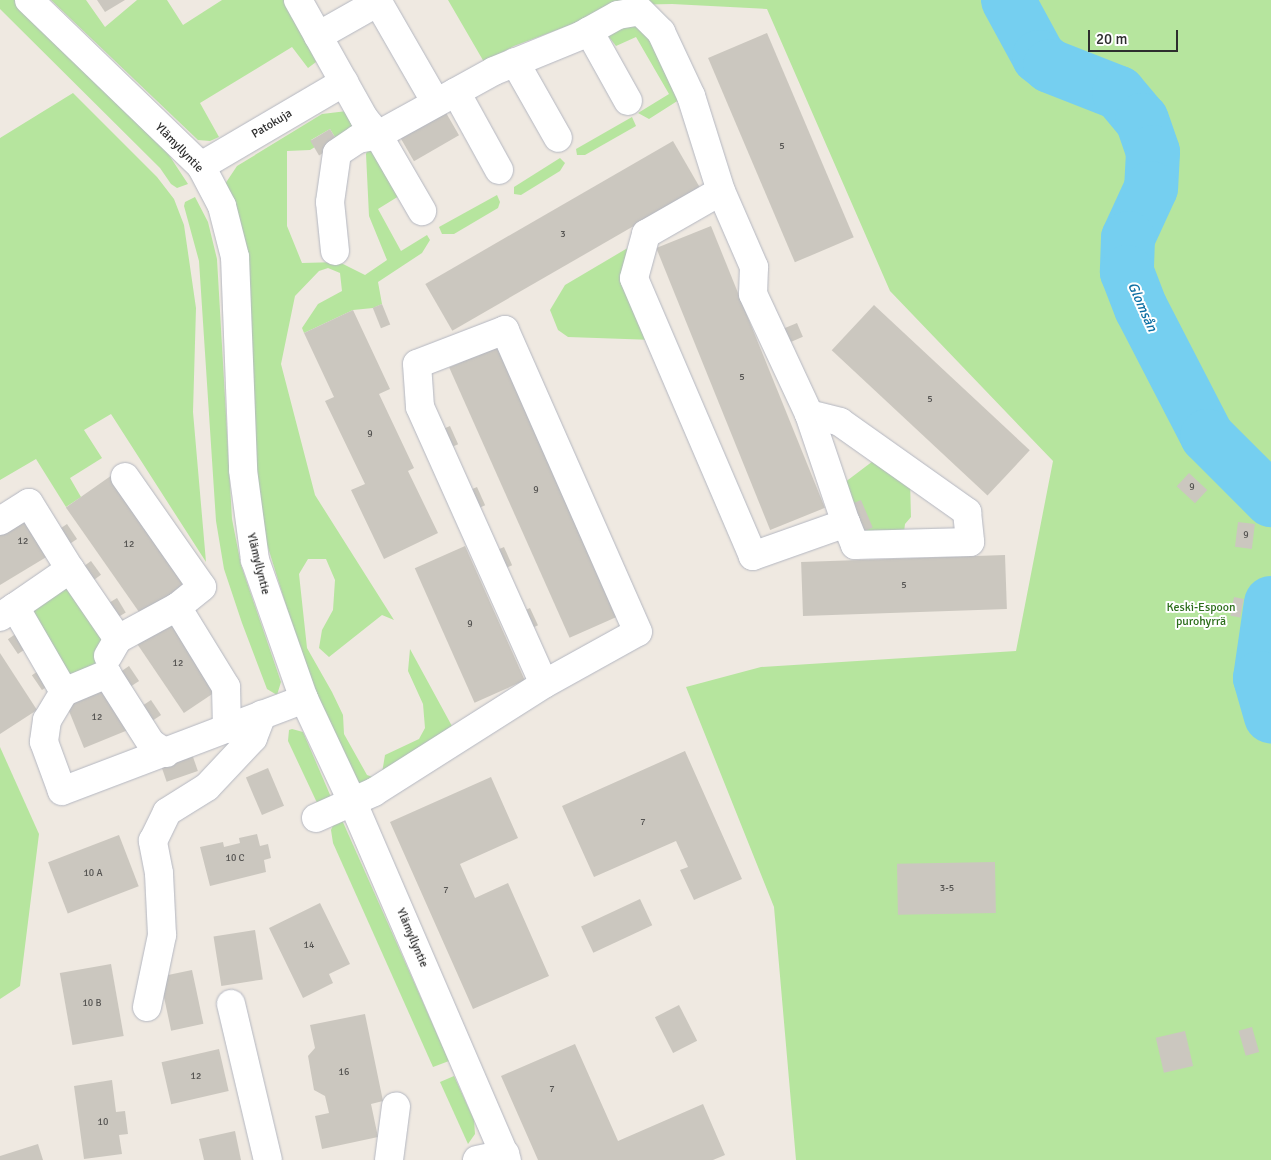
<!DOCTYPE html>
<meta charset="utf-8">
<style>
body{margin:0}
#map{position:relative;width:1271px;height:1160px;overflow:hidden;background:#efe9e1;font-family:Signika,sans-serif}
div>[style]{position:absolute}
.green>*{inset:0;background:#b6e59e}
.river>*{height:54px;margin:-27px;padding:0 27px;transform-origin:27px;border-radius:27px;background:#75cff0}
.building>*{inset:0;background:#cbc7bf;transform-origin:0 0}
.roads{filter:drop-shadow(0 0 1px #b4b7c1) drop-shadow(0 0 1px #b4b7c1)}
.minor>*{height:28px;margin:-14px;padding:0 14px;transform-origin:14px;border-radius:14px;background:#fff}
span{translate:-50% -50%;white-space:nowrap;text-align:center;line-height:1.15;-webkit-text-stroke:4px #fff;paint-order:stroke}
.number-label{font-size:10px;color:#555452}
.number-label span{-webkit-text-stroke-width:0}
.street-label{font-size:12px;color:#2e2e2e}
.park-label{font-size:12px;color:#2c6e1b}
.water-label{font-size:14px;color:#0d6fa3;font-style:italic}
.scale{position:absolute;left:1088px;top:30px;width:90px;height:22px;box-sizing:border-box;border:2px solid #2e2e2e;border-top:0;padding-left:6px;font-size:15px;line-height:18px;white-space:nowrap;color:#2e2e2e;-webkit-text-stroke:4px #fff;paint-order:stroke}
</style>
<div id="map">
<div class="green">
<div style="clip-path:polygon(0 0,15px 0,163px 146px,188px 184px,177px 188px,171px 184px,160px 168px,0 9px)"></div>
<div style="clip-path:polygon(51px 0,86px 0,105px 27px,137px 0,167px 0,183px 25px,222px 0,287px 0,315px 54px,316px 62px,308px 68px,292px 47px,200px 103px,219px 137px,210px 141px,198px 140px)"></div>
<div style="clip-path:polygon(448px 0,1271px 0,1271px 1160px,796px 1160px,774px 907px,686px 687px,761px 667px,1016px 651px,1053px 461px,890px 291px,767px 9px,672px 4px,624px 5px,514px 46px,484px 62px)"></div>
<div style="clip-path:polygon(619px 22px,645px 27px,682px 98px,649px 119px,638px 113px,669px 94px,636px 37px,616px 46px,609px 37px,609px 29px)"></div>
<div style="clip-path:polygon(73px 93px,157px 177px,174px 199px,184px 225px,196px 308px,193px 412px,206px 562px,111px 414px,84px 430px,102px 458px,70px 478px,81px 497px,66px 507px,36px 459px,0 480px,0 138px)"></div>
<div style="clip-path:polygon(347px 111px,354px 121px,352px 129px,338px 142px,330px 129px,311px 140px,315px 147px,310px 150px,287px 151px,287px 226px,302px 263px,339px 262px,365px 275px,387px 260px,369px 216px,366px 154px,369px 146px,399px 196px,378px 209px,401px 251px,427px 235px,430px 240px,422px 253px,378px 282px,382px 304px,373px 308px,353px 310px,304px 333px,302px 328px,318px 304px,342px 291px,340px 273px,328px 268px,319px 271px,295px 296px,281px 364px,315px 495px,394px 620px,382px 615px,329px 657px,319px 648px,322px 630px,333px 610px,335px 580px,326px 559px,308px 559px,299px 574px,307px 648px,332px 692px,343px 715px,344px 734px,367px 775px,375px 778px,382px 773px,385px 755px,419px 739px,425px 728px,423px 704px,408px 671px,410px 649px,453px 728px,372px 785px,356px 784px,306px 670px,266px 541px,254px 462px,225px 184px,237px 166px,322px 114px)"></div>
<div style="clip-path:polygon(632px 117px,636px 126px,585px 155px,577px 155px,576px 149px)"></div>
<div style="clip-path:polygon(560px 158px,565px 163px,560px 171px,521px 195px,514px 194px,514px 187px)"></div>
<div style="clip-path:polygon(497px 195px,500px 202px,498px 208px,454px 234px,442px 234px,439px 227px)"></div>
<div style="clip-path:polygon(195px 197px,208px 222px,217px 259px,232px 519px,241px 565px,281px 682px,277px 695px,267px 689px,242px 623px,224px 569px,216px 521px,199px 261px,184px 206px,185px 202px)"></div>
<div style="clip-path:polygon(631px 246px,654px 340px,568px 337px,558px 330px,550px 310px,565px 285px)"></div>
<div style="clip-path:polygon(877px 458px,910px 480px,911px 517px,905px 524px,903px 540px,863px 541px,840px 486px)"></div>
<div style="clip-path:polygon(69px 579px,108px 640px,94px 671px,68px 676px,26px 613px)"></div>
<div style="clip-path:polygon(292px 729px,303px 732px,334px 804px,319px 807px,288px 741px,289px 730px)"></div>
<div style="clip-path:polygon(0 747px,39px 834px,20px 986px,0 999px)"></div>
<div style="clip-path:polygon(342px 820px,449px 1061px,433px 1067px,333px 843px,331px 830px,334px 823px)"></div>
<div style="clip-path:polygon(454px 1076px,474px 1120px,475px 1134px,468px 1144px,440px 1082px)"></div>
</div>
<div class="river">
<div style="left:1008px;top:0;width:65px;rotate:61.5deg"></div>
<div style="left:1039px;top:57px;width:14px;rotate:39deg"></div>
<div style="left:1050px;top:66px;width:74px;rotate:21.4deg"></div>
<div style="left:1119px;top:93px;width:35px;rotate:50deg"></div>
<div style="left:1142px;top:120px;width:34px;rotate:71deg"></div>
<div style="left:1153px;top:152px;width:36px;rotate:93deg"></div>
<div style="left:1151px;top:188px;width:55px;rotate:114.7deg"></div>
<div style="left:1128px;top:238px;width:34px;rotate:92deg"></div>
<div style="left:1127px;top:272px;width:39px;rotate:69deg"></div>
<div style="left:1141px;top:308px;width:144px;rotate:62.7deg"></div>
<div style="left:1207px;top:436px;width:91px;rotate:45deg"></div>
<div style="left:1271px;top:603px;width:76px;rotate:98.3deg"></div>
<div style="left:1260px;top:678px;width:40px;rotate:74deg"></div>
</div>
<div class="building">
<div style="clip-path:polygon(97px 0,125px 0,105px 12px)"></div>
<div style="left:767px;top:33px;width:222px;height:64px;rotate:67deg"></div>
<div style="left:445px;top:111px;width:28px;height:52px;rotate:60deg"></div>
<div style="left:330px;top:129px;width:17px;height:23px;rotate:59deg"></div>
<div style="left:673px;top:141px;width:54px;height:286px;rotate:60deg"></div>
<div style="left:711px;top:226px;width:304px;height:59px;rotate:68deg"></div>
<div style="left:382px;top:304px;width:22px;height:10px;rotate:68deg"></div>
<div style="left:874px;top:305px;width:213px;height:62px;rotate:43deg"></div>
<div style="clip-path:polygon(353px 310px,390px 389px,379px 394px,414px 468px,408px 471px,438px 533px,384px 559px,351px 490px,365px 484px,325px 401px,334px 397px,304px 333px)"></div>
<div style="left:797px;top:323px;width:15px;height:15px;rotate:67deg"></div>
<div style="left:504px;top:343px;width:296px;height:60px;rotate:66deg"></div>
<div style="left:450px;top:426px;width:20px;height:15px;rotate:66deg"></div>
<div style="left:115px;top:473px;width:134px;height:60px;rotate:55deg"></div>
<div style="left:1189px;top:473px;width:25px;height:18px;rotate:43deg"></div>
<div style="left:477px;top:487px;width:20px;height:15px;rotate:66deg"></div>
<div style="left:861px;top:500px;width:30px;height:11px;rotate:67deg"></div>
<div style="clip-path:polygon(28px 513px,53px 553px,0 585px,0 531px)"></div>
<div style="left:1238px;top:522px;width:17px;height:25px;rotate:7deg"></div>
<div style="left:67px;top:524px;width:18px;height:10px;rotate:56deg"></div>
<div style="left:465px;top:546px;width:147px;height:55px;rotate:66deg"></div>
<div style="left:504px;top:547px;width:20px;height:15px;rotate:66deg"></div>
<div style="left:1005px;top:555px;width:54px;height:204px;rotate:88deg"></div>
<div style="left:91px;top:561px;width:17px;height:11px;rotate:54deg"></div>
<div style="left:1234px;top:597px;width:10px;height:19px;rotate:11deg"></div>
<div style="left:117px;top:598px;width:17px;height:11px;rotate:59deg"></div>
<div style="left:530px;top:608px;width:19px;height:14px;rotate:65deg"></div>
<div style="left:172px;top:615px;width:88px;height:45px;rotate:56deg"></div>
<div style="left:17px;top:633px;width:18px;height:11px;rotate:56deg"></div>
<div style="clip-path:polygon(0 653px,37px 710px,0 734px)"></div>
<div style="left:129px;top:666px;width:18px;height:11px;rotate:56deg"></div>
<div style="left:41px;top:669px;width:18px;height:11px;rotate:56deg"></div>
<div style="clip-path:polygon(107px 678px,128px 730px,84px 748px,67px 706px)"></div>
<div style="left:151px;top:700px;width:18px;height:10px;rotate:56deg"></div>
<div style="clip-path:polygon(685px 751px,742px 879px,694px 900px,680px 870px,688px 867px,676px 841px,594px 877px,562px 806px)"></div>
<div style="left:192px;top:754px;width:18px;height:33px;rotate:71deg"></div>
<div style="left:268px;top:768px;width:41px;height:24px;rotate:67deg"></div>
<div style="clip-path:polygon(491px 777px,518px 838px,460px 864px,475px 898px,508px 883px,549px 976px,473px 1009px,390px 822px)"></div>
<div style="clip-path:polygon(257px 834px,260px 846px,268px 844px,271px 858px,264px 860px,266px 872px,210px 886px,200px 847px,223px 842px,224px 847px,240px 843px,239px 838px)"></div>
<div style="left:119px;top:835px;width:55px;height:76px;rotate:69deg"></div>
<div style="left:995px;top:862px;width:51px;height:98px;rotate:89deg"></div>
<div style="left:640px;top:899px;width:29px;height:65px;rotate:65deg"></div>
<div style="clip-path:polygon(320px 903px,350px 964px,329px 974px,333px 983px,303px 998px,269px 928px)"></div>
<div style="left:255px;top:930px;width:50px;height:42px;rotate:81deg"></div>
<div style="left:111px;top:964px;width:73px;height:52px;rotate:80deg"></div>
<div style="left:192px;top:970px;width:55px;height:33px;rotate:78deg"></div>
<div style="left:679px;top:1005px;width:40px;height:27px;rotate:63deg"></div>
<div style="clip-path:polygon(365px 1014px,383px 1101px,371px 1104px,378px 1137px,322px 1149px,315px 1116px,329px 1113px,325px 1096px,314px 1090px,308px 1056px,315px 1048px,310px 1025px)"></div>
<div style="left:1252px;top:1027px;width:26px;height:14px;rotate:74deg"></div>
<div style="left:1185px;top:1031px;width:36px;height:30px;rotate:77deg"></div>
<div style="clip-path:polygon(575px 1044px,618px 1141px,703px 1104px,725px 1155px,713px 1160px,538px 1160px,501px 1076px)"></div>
<div style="left:219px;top:1049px;width:43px;height:59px;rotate:77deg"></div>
<div style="clip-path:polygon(112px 1080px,116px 1112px,125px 1111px,128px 1134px,119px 1135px,122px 1154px,84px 1159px,74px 1086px)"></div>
<div style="clip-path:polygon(235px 1131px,241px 1160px,204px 1160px,199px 1139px)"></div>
<div style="clip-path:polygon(38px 1144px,43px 1160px,0 1160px,0 1156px)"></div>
</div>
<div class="roads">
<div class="minor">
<div style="left:29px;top:0;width:239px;rotate:44deg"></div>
<div style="left:201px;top:166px;width:45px;rotate:62.3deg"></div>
<div style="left:222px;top:206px;width:53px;rotate:75.7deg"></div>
<div style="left:235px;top:257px;width:213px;rotate:87.8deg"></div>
<div style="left:243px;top:470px;width:91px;rotate:82.4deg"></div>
<div style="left:255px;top:560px;width:147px;rotate:70.6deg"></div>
<div style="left:304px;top:699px;width:115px;rotate:64.8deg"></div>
<div style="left:353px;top:803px;width:389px;rotate:66.7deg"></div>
<div style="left:298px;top:0;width:135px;rotate:60.8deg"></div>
<div style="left:364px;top:118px;width:22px;rotate:51deg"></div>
<div style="left:378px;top:135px;width:88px;rotate:59.9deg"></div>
<div style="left:589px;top:31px;width:80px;rotate:60.9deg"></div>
<div style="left:318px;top:36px;width:69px;rotate:-29.5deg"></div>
<div style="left:378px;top:2px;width:116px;rotate:60.1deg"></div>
<div style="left:515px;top:62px;width:87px;rotate:60.5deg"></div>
<div style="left:456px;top:92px;width:89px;rotate:61.1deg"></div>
<div style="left:201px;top:166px;width:166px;rotate:-30.4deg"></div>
<div style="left:335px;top:251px;width:49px;rotate:-95.8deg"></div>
<div style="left:330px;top:202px;width:49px;rotate:-81.9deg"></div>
<div style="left:337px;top:153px;width:25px;rotate:-34deg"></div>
<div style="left:358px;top:139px;width:20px;rotate:-11deg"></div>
<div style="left:378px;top:135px;width:132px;rotate:-28.9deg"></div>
<div style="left:494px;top:71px;width:95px;rotate:-22.2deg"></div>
<div style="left:582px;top:35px;width:41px;rotate:-29.1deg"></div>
<div style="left:618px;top:15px;width:22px;rotate:-10deg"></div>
<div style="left:640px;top:11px;width:30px;rotate:45deg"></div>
<div style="left:661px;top:32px;width:71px;rotate:64.9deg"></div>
<div style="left:691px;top:96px;width:100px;rotate:72.5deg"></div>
<div style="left:721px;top:191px;width:83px;rotate:66.5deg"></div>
<div style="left:754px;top:267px;width:27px;rotate:92deg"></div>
<div style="left:753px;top:294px;width:132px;rotate:65deg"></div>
<div style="left:809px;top:414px;width:115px;rotate:71.3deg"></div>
<div style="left:846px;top:523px;width:99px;rotate:160.5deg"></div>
<div style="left:753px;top:556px;width:302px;rotate:-113.2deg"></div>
<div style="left:634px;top:278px;width:46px;rotate:-74.7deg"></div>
<div style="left:646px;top:234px;width:86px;rotate:-29.8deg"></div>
<div style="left:809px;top:414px;width:32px;rotate:14deg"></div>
<div style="left:840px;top:422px;width:156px;rotate:35.3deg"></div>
<div style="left:967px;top:512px;width:30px;rotate:84deg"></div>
<div style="left:970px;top:542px;width:115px;rotate:178.5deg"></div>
<div style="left:855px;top:545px;width:24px;rotate:-112deg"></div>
<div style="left:125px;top:477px;width:134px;rotate:55deg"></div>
<div style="left:202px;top:587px;width:32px;rotate:141deg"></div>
<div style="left:177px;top:607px;width:94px;rotate:58.5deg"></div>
<div style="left:226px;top:687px;width:42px;rotate:88.6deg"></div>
<div style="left:0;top:521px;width:34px;rotate:-32deg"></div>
<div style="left:29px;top:503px;width:78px;rotate:58.2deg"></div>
<div style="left:15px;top:607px;width:67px;rotate:-34.6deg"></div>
<div style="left:70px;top:569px;width:85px;rotate:55.6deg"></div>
<div style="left:0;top:617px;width:18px;rotate:-34deg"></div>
<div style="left:15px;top:607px;width:98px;rotate:60deg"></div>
<div style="left:64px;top:692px;width:33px;rotate:121deg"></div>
<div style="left:47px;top:720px;width:22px;rotate:98deg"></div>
<div style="left:44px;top:742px;width:52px;rotate:69.8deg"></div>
<div style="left:62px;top:791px;width:259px;rotate:-20.8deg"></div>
<div style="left:108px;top:656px;width:20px;rotate:-60deg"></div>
<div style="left:118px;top:639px;width:67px;rotate:-28.5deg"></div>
<div style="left:64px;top:692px;width:47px;rotate:-22.7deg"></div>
<div style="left:107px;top:674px;width:82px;rotate:57.5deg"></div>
<div style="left:151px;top:743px;width:18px;rotate:34deg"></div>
<div style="left:316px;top:818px;width:64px;rotate:-24.1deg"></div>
<div style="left:374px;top:792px;width:201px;rotate:-32.4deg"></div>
<div style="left:544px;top:684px;width:107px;rotate:-29deg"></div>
<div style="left:638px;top:632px;width:330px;rotate:-113.8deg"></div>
<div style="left:505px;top:330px;width:94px;rotate:158.9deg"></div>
<div style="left:417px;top:364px;width:43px;rotate:86deg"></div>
<div style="left:420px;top:407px;width:303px;rotate:65.9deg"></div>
<div style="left:231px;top:1004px;width:160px;rotate:76.7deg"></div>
<div style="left:147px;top:1007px;width:74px;rotate:-78.2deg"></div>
<div style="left:162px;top:935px;width:62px;rotate:-92.8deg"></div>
<div style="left:159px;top:873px;width:33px;rotate:-101deg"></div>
<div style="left:153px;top:841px;width:32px;rotate:-64deg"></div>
<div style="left:167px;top:812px;width:47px;rotate:-32deg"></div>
<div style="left:207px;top:787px;width:67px;rotate:-46.8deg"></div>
<div style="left:253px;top:738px;width:25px;rotate:-69deg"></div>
<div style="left:389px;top:1160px;width:54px;rotate:-82.6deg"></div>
<div style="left:477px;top:1160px;width:29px;rotate:-12deg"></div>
</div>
</div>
<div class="number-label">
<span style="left:782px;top:147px">5</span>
<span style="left:563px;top:235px">3</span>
<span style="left:742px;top:378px">5</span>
<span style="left:930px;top:400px">5</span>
<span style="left:370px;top:435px">9</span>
<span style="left:1192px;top:488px">9</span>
<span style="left:536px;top:491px">9</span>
<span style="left:1246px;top:536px">9</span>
<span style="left:23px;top:542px">12</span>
<span style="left:129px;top:545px">12</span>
<span style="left:904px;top:586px">5</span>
<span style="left:470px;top:625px">9</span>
<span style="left:178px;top:664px">12</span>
<span style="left:97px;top:718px">12</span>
<span style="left:643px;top:823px">7</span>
<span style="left:235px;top:859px">10 C</span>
<span style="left:93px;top:874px">10 A</span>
<span style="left:947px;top:889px">3-5</span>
<span style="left:446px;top:891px">7</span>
<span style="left:309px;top:946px">14</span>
<span style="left:92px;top:1004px">10 B</span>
<span style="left:344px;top:1073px">16</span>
<span style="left:196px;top:1077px">12</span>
<span style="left:552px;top:1090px">7</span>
<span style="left:103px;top:1123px">10</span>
</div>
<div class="street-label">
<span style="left:272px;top:124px;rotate:-31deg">Patokuja</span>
<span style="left:179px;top:148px;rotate:46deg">Ylämyllyntie</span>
<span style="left:258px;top:564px;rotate:76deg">Ylämyllyntie</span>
<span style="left:412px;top:938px;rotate:67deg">Ylämyllyntie</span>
</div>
<div class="park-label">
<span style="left:1201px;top:615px">Keski-Espoon<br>purohyrrä</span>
</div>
<div class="water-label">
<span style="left:1142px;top:307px;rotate:66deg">Glomsån</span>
</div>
<div class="scale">20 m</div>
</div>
